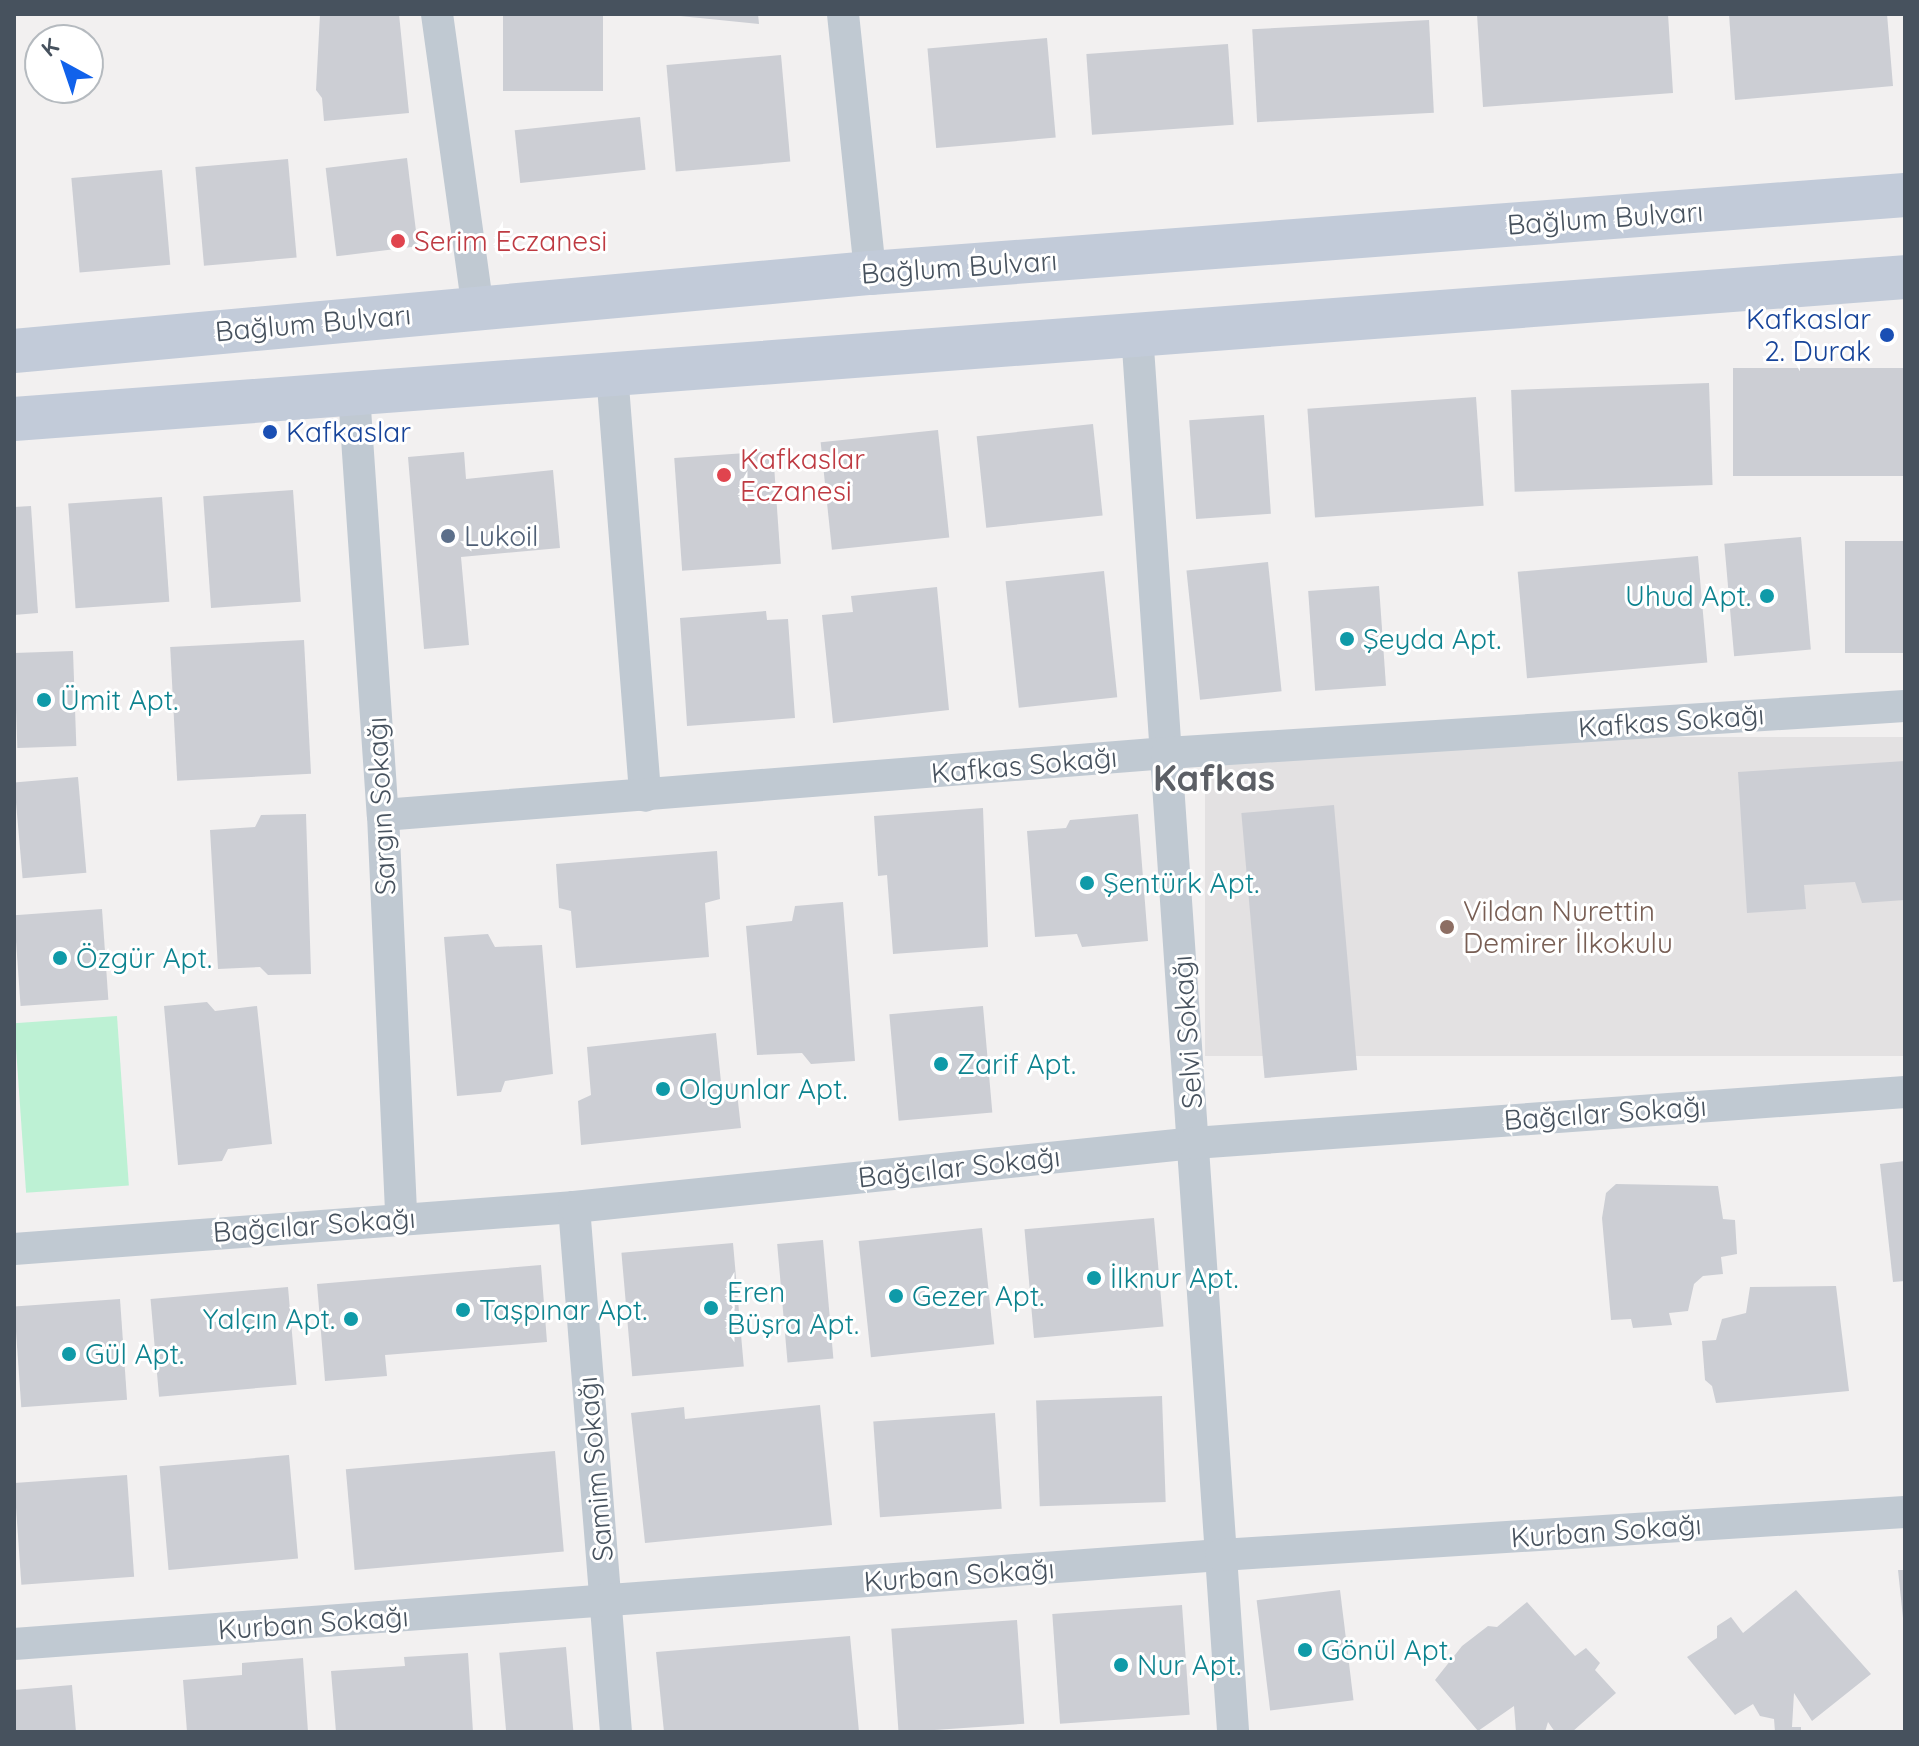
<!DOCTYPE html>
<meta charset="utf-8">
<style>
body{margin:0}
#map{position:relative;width:1919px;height:1746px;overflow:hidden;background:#f2f0f0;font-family:Quicksand,sans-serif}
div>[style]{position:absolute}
.education>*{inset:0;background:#e3e1e2;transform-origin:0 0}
.green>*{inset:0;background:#bdf1d4;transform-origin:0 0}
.building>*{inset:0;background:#ccced4;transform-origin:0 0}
.minor>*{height:32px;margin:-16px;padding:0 16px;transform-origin:16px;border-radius:16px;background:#c0c9d2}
.secondary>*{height:44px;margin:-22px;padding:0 22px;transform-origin:22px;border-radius:22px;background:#c2cbd9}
.dots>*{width:22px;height:22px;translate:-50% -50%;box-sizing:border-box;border:4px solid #fff;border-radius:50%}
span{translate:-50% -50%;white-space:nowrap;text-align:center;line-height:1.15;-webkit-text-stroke:6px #fff;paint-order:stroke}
.street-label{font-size:28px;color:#47525e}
.health-label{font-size:28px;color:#be3a42}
.left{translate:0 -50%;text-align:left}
.transit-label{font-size:28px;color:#164399}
.right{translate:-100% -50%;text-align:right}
.service-label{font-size:28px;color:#4e5e75}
.culture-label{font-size:28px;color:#0d838f}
.education-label{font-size:28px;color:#785e54}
.district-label{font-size:36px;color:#5c5f65;font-weight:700}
.frame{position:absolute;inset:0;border:16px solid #47525e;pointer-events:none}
.north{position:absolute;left:24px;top:24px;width:80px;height:80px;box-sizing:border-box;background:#fff;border:2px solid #b5babf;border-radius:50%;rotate:320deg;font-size:22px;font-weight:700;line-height:32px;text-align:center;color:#47525e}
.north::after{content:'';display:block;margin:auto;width:28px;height:36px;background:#1162eb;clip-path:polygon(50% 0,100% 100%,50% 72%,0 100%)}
</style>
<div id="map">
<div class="education">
<div style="left:1905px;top:737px;width:319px;height:700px;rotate:90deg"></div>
</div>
<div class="green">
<div style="left:117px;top:1016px;width:170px;height:103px;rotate:86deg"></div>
</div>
<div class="building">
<div style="clip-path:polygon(320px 14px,399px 14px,409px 113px,324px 121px,322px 98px,316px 90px)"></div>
<div style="left:503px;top:14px;width:100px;height:77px"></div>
<div style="clip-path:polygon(681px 14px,758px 14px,759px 24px,680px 16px)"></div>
<div style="clip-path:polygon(1477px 14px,1668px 14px,1673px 93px,1483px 107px)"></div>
<div style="clip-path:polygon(1729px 14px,1887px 14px,1893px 86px,1735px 100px)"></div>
<div style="left:1429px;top:20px;width:93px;height:177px;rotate:87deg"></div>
<div style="left:1047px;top:38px;width:100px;height:120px;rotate:85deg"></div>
<div style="left:1228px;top:44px;width:81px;height:142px;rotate:86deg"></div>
<div style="left:781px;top:55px;width:107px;height:115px;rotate:85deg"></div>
<div style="left:640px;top:117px;width:53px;height:126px;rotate:84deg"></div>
<div style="left:407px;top:158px;width:89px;height:82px;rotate:83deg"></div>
<div style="left:288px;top:159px;width:99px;height:93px;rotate:85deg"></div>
<div style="left:162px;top:170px;width:95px;height:91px;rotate:85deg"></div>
<div style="left:1905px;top:368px;width:108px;height:172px;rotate:90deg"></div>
<div style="left:1709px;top:383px;width:102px;height:198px;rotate:88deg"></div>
<div style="left:1476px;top:397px;width:109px;height:169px;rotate:86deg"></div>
<div style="left:1264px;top:415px;width:99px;height:75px;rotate:86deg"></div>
<div style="left:1093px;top:424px;width:92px;height:117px;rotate:84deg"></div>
<div style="left:938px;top:430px;width:108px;height:118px;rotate:84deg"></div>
<div style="left:773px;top:451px;width:113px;height:99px;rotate:86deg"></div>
<div style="clip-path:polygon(464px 452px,466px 479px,553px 470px,560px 548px,461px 557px,469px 645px,424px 649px,408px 457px)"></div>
<div style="left:293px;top:490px;width:112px;height:90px;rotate:86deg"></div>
<div style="left:162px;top:497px;width:105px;height:94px;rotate:86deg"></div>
<div style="clip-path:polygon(31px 506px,38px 613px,14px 615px,14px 507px)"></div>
<div style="left:1801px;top:537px;width:113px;height:77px;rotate:85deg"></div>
<div style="left:1905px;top:541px;width:112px;height:60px;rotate:90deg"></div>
<div style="left:1698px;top:556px;width:107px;height:181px;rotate:85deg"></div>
<div style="left:1268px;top:562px;width:130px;height:82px;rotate:84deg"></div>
<div style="left:1104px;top:571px;width:127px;height:99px;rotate:84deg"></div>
<div style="left:1379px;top:586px;width:100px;height:71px;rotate:86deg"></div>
<div style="clip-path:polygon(937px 587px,949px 710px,833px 723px,822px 615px,853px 612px,851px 596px)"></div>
<div style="clip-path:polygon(766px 611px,767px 620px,788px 619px,795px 718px,687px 726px,680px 618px)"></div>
<div style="left:304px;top:640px;width:134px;height:134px;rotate:87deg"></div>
<div style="left:73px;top:651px;width:95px;height:59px;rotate:88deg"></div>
<div style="clip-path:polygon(1905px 761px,1905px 900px,1862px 903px,1855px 882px,1804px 885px,1806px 909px,1747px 913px,1738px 772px)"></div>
<div style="left:78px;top:777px;width:96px;height:64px;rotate:85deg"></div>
<div style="left:1334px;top:805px;width:266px;height:93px;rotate:85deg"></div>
<div style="clip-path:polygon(983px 808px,988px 947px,893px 954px,887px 875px,878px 876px,874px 816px)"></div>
<div style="clip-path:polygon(306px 814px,311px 974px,268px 975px,260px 967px,218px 969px,210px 830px,255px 827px,261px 815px)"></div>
<div style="clip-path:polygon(1138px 814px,1148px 941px,1082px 947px,1077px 934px,1035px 937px,1027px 831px,1066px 828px,1070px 820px)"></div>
<div style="clip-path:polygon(717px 851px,720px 899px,705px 903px,709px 957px,576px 968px,571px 911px,559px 908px,556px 864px)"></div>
<div style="clip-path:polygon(843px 902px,855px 1061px,811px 1064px,802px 1053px,757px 1055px,746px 926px,792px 921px,795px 906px)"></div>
<div style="left:102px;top:909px;width:91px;height:88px;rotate:86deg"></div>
<div style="clip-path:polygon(488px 934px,495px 947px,542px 945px,553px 1074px,505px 1081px,501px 1092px,457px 1096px,444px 937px)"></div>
<div style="clip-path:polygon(207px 1002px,215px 1011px,257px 1006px,272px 1144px,228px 1149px,222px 1161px,178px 1165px,164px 1006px)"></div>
<div style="left:983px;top:1006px;width:107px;height:94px;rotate:85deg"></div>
<div style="clip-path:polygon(716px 1033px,721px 1082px,736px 1084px,741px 1128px,581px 1145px,578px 1101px,591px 1095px,587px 1047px)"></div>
<div style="clip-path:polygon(1905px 1161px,1905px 1281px,1893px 1282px,1880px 1164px)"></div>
<div style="clip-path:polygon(1616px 1184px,1718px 1186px,1723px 1219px,1735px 1220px,1737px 1254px,1721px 1257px,1723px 1274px,1703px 1276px,1694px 1284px,1688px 1311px,1669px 1313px,1672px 1325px,1633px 1328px,1631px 1319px,1611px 1320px,1602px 1218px,1606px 1193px)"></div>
<div style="left:1154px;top:1218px;width:109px;height:130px;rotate:85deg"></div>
<div style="left:982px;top:1228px;width:117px;height:124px;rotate:84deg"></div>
<div style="left:823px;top:1240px;width:119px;height:46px;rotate:85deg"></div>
<div style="left:733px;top:1243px;width:124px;height:112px;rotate:85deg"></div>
<div style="clip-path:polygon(541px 1265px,547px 1342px,385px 1355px,387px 1376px,325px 1381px,317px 1284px)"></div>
<div style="clip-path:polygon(1836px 1286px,1849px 1391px,1716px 1403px,1712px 1386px,1705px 1380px,1702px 1341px,1716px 1340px,1722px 1319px,1746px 1313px,1750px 1287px)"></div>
<div style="left:288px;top:1287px;width:98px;height:138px;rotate:85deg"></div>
<div style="left:120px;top:1299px;width:101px;height:106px;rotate:86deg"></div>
<div style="left:1162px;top:1396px;width:106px;height:126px;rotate:88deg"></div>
<div style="clip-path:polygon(820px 1405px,832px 1525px,645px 1543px,631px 1413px,684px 1407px,685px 1419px)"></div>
<div style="left:995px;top:1413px;width:96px;height:122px;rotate:86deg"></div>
<div style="left:555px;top:1451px;width:101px;height:210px;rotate:85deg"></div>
<div style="left:289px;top:1455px;width:104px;height:130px;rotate:85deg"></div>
<div style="left:127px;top:1475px;width:102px;height:113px;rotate:86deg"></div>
<div style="clip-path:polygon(1898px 1570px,1905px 1570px,1905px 1618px,1903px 1618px)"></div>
<div style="left:1340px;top:1590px;width:111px;height:84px;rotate:83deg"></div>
<div style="clip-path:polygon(1796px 1590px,1871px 1674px,1812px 1721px,1794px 1693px,1792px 1727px,1801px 1727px,1801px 1732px,1775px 1732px,1774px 1719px,1760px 1716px,1753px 1704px,1735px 1715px,1687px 1657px,1717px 1638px,1717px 1626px,1731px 1617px,1743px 1633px)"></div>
<div style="clip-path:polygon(1527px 1602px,1575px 1656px,1586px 1648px,1600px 1663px,1595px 1670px,1616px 1693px,1572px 1732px,1555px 1732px,1548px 1722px,1545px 1732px,1516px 1732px,1514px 1706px,1478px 1731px,1435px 1680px,1462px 1646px,1488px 1626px,1497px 1627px)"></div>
<div style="left:1182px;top:1605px;width:110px;height:130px;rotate:86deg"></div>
<div style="left:1017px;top:1620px;width:104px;height:126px;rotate:86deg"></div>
<div style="clip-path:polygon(850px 1636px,859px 1732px,664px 1732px,656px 1652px)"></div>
<div style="left:566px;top:1647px;width:85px;height:67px;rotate:85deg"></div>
<div style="clip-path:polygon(468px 1653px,473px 1732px,336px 1732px,331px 1671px,405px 1666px,404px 1657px)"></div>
<div style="clip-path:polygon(303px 1658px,308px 1732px,187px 1732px,183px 1680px,242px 1675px,242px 1663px)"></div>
<div style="clip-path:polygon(72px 1685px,76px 1732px,15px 1732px,14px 1690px)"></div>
</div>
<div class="minor">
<div style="left:437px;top:14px;width:297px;rotate:82.1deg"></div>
<div style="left:843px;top:14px;width:260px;rotate:84deg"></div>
<div style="left:1137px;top:333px;width:1402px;rotate:86.07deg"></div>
<div style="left:612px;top:373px;width:424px;rotate:85.5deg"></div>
<div style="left:354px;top:394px;width:422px;rotate:86.1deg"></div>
<div style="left:383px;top:815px;width:403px;rotate:87.4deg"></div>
<div style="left:383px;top:815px;width:786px;rotate:-4.52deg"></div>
<div style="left:1167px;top:753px;width:739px;rotate:-3.64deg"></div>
<div style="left:574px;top:1207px;width:527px;rotate:85.43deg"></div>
<div style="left:14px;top:1249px;width:562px;rotate:-4.29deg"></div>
<div style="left:574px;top:1207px;width:623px;rotate:-5.89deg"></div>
<div style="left:1194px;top:1143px;width:713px;rotate:-4.1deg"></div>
<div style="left:14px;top:1644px;width:1210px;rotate:-4.22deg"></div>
<div style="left:1221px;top:1555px;width:685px;rotate:-3.6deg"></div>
</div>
<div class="secondary">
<div style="left:14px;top:351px;width:860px;rotate:-5.21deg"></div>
<div style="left:870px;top:273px;width:1038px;rotate:-4.31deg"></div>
<div style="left:14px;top:419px;width:1896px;rotate:-4.29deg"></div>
</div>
<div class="dots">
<div style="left:398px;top:241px;background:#e0444e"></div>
<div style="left:1887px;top:335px;background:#1a4fb4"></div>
<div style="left:270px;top:432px;background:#1a4fb4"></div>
<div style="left:724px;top:475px;background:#e0444e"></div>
<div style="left:448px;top:536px;background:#5c6f8a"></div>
<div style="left:1767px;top:596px;background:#0f9aa8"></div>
<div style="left:1347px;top:639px;background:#0f9aa8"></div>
<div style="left:44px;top:700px;background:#0f9aa8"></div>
<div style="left:1087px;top:883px;background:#0f9aa8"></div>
<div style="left:1447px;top:927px;background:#8d6e63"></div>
<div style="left:60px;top:958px;background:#0f9aa8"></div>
<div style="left:941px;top:1064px;background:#0f9aa8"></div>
<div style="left:663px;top:1089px;background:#0f9aa8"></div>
<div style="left:1094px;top:1278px;background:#0f9aa8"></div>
<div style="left:896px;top:1296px;background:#0f9aa8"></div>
<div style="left:711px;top:1308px;background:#0f9aa8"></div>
<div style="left:463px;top:1310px;background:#0f9aa8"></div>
<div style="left:351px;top:1319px;background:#0f9aa8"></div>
<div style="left:69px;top:1354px;background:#0f9aa8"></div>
<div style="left:1305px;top:1650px;background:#0f9aa8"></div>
<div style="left:1121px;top:1665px;background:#0f9aa8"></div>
</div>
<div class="street-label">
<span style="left:1605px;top:218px;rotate:-4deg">Bağlum Bulvarı</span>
<span style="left:959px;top:267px;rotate:-4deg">Bağlum Bulvarı</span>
<span style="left:313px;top:323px;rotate:-5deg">Bağlum Bulvarı</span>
<span style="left:1671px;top:721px;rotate:-4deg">Kafkas Sokağı</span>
<span style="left:1024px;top:765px;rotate:-5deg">Kafkas Sokağı</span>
<span style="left:381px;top:806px;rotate:-93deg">Sargın Sokağı</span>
<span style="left:1187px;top:1032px;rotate:-94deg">Selvi Sokağı</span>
<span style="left:1605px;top:1113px;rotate:-4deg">Bağcılar Sokağı</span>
<span style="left:959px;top:1167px;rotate:-6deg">Bağcılar Sokağı</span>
<span style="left:314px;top:1225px;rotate:-4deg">Bağcılar Sokağı</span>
<span style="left:595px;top:1469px;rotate:-95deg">Samim Sokağı</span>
<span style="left:1606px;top:1531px;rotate:-4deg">Kurban Sokağı</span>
<span style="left:959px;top:1575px;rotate:-4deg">Kurban Sokağı</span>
<span style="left:313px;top:1623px;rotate:-4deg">Kurban Sokağı</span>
</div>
<div class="health-label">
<span class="left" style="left:414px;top:241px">Serim Eczanesi</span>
<span class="left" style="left:740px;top:475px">Kafkaslar<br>Eczanesi</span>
</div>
<div class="transit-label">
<span class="right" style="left:1871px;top:335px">Kafkaslar<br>2. Durak</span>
<span class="left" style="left:286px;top:432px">Kafkaslar</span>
</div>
<div class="service-label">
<span class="left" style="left:464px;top:536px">Lukoil</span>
</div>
<div class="culture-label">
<span class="right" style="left:1751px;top:596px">Uhud Apt.</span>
<span class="left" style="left:1363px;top:639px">Şeyda Apt.</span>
<span class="left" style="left:60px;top:700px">Ümit Apt.</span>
<span class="left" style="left:1103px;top:883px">Şentürk Apt.</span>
<span class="left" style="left:76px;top:958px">Özgür Apt.</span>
<span class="left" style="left:957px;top:1064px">Zarif Apt.</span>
<span class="left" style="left:679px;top:1089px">Olgunlar Apt.</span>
<span class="left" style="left:1110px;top:1278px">İlknur Apt.</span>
<span class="left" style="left:727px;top:1308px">Eren<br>Büşra Apt.</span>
<span class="left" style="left:912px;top:1296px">Gezer Apt.</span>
<span class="left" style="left:479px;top:1310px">Taşpınar Apt.</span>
<span class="right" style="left:335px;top:1319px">Yalçın Apt.</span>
<span class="left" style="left:85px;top:1354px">Gül Apt.</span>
<span class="left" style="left:1321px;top:1650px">Gönül Apt.</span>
<span class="left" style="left:1137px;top:1665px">Nur Apt.</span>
</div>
<div class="education-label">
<span class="left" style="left:1463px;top:927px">Vildan Nurettin<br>Demirer İlkokulu</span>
</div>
<div class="district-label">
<span style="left:1214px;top:778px">Kafkas</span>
</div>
<div class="frame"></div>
<div class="north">K</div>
</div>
